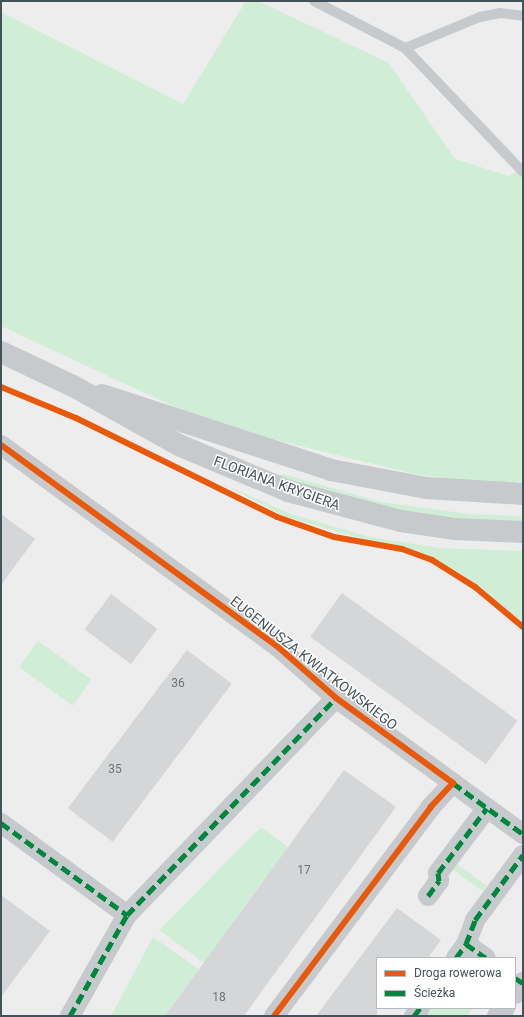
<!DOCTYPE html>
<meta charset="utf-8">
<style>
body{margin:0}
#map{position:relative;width:524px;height:1017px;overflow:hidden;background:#eeeded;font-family:Roboto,sans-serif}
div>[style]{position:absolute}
.green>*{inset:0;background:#d0eed6;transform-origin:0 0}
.building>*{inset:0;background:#d5d6d7;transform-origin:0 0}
.service>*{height:10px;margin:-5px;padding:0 5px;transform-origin:5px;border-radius:5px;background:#c6cacc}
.minor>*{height:20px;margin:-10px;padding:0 10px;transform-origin:10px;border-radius:10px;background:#c6cacc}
.tertiary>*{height:22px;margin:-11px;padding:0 11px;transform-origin:11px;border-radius:11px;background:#c6cacc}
.quiet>*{height:5px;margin-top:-2.5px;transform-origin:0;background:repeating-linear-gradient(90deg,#00873e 0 10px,transparent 0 15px)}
.cycleway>*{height:6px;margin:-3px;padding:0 3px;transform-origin:3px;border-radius:3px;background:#e8590c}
span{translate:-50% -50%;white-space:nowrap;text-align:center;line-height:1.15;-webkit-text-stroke:3px #fff;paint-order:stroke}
.number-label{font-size:12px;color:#6a757a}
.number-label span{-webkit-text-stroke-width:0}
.street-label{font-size:14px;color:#44535a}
.frame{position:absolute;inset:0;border:2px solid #44535a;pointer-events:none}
.legend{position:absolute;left:376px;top:957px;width:140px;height:52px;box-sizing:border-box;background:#fff;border:1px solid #b4babd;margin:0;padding:5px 7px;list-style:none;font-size:12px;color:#44535a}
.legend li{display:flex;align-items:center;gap:8px;height:20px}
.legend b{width:20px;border:1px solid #b4babd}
</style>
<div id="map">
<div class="green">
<div style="clip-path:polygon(246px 1px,258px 1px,389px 63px,455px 159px,509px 176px,523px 167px,523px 482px,485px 483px,414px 474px,268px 438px,177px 408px,1px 326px,1px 12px,183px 104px)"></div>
<div style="clip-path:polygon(283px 474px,382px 502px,469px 514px,523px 516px,523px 525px,460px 522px,322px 495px,277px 475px)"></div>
<div style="clip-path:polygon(217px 481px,291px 514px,370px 537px,440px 548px,523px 551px,523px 622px,465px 576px,437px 560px,286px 517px)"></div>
<div style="left:38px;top:641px;width:66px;height:32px;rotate:36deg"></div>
<div style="clip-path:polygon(261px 827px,288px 847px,236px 918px,255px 932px,222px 976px,159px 930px)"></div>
<div style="left:457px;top:864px;width:37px;height:7px;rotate:36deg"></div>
<div style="clip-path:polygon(153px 937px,217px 982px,193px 1016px,111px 1016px)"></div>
<div style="clip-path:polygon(432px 1008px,473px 1008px,467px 1016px,426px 1016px)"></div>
</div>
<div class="building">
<div style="clip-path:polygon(1px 514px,35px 539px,1px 585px)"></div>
<div style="left:342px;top:593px;width:217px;height:54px;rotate:36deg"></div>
<div style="left:111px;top:594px;width:58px;height:44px;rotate:37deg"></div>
<div style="left:187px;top:650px;width:56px;height:198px;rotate:37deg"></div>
<div style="clip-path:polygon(344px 770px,396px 807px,256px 999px,244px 1016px,165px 1016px)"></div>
<div style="clip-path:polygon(1px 895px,50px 931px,1px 997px)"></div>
<div style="clip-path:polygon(397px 908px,441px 940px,428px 958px,377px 958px,377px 1016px,316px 1016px)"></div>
</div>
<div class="service">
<div style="left:314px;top:1px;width:102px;rotate:27.3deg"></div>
<div style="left:405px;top:48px;width:171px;rotate:46.4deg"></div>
<div style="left:405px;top:48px;width:81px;rotate:-22.5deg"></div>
<div style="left:480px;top:17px;width:20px;rotate:-11deg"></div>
<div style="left:500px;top:13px;width:23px;rotate:7deg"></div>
</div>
<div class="minor">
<div style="left:1px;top:445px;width:343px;rotate:36.1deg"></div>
<div style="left:278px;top:647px;width:77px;rotate:41.3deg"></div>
<div style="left:336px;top:698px;width:145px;rotate:36deg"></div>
<div style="left:453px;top:783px;width:33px;rotate:133deg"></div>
<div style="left:431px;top:807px;width:261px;rotate:126.9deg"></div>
<div style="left:453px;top:783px;width:87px;rotate:36.1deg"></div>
<div style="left:1px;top:823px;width:156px;rotate:36.1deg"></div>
<div style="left:428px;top:896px;width:19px;rotate:-54deg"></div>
<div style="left:439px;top:881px;width:8px;rotate:-97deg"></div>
<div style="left:438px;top:873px;width:81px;rotate:-53deg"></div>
<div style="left:466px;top:944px;width:26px;rotate:-69deg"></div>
<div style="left:475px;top:920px;width:81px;rotate:-53.6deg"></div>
<div style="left:456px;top:958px;width:17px;rotate:-54deg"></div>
<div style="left:466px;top:944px;width:24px;rotate:35deg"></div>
<div style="left:70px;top:1016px;width:116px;rotate:-60.6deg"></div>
<div style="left:127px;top:915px;width:301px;rotate:-46.1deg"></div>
<div style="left:414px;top:1016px;width:10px;rotate:-53deg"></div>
</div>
<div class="tertiary">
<div style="left:1px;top:352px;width:80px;rotate:25.3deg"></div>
<div style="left:73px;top:386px;width:124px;rotate:29.1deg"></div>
<div style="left:181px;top:446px;width:116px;rotate:22.8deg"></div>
<div style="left:288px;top:491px;width:117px;rotate:14.9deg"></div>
<div style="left:401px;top:521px;width:55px;rotate:8.4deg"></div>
<div style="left:455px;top:529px;width:68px;rotate:2.5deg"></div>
<div style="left:102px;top:395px;width:241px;rotate:18.1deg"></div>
<div style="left:331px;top:470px;width:97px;rotate:10.7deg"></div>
<div style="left:426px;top:488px;width:97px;rotate:3.5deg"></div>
<div style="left:515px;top:993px;width:13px;rotate:-51deg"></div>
<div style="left:498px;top:1016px;width:10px;rotate:-53deg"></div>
</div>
<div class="quiet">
<div style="left:453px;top:783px;width:87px;rotate:36.1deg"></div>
<div style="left:1px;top:823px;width:156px;rotate:36.1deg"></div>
<div style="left:428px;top:896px;width:19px;rotate:-54deg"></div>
<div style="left:439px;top:881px;width:8px;rotate:-97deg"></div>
<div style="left:438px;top:873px;width:81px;rotate:-53deg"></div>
<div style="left:466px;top:944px;width:26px;rotate:-69deg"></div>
<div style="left:475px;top:920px;width:81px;rotate:-53.6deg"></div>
<div style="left:456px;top:958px;width:17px;rotate:-54deg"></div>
<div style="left:466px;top:944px;width:24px;rotate:35deg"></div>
<div style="left:515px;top:978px;width:9px;rotate:32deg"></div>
<div style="left:70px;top:1016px;width:116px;rotate:-60.6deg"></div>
<div style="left:127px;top:915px;width:301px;rotate:-46.1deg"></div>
<div style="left:414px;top:1016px;width:10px;rotate:-53deg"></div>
</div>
<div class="cycleway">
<div style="left:1px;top:387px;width:81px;rotate:22.5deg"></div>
<div style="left:76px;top:418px;width:224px;rotate:26.2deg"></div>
<div style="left:277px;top:517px;width:60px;rotate:19.3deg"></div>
<div style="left:334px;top:537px;width:69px;rotate:10deg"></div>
<div style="left:402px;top:549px;width:32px;rotate:20deg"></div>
<div style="left:432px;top:560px;width:51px;rotate:32.1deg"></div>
<div style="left:475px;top:587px;width:62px;rotate:39.8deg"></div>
<div style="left:1px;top:445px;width:343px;rotate:36.1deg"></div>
<div style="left:278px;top:647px;width:77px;rotate:41.3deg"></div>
<div style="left:336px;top:698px;width:145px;rotate:36deg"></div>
<div style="left:453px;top:783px;width:33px;rotate:133deg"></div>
<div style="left:431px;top:807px;width:261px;rotate:126.9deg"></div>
</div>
<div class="number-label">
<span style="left:178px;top:684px">36</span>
<span style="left:115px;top:770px">35</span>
<span style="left:304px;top:871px">17</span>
<span style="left:219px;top:998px">18</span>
</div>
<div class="street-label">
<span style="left:277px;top:483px;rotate:20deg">FLORIANA KRYGIERA</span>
<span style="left:314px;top:663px;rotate:38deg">EUGENIUSZA KWIATKOWSKIEGO</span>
</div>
<div class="frame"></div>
<ul class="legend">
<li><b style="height:5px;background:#e8590c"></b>Droga rowerowa</li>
<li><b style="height:5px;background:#00873e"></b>Ścieżka</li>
</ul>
</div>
